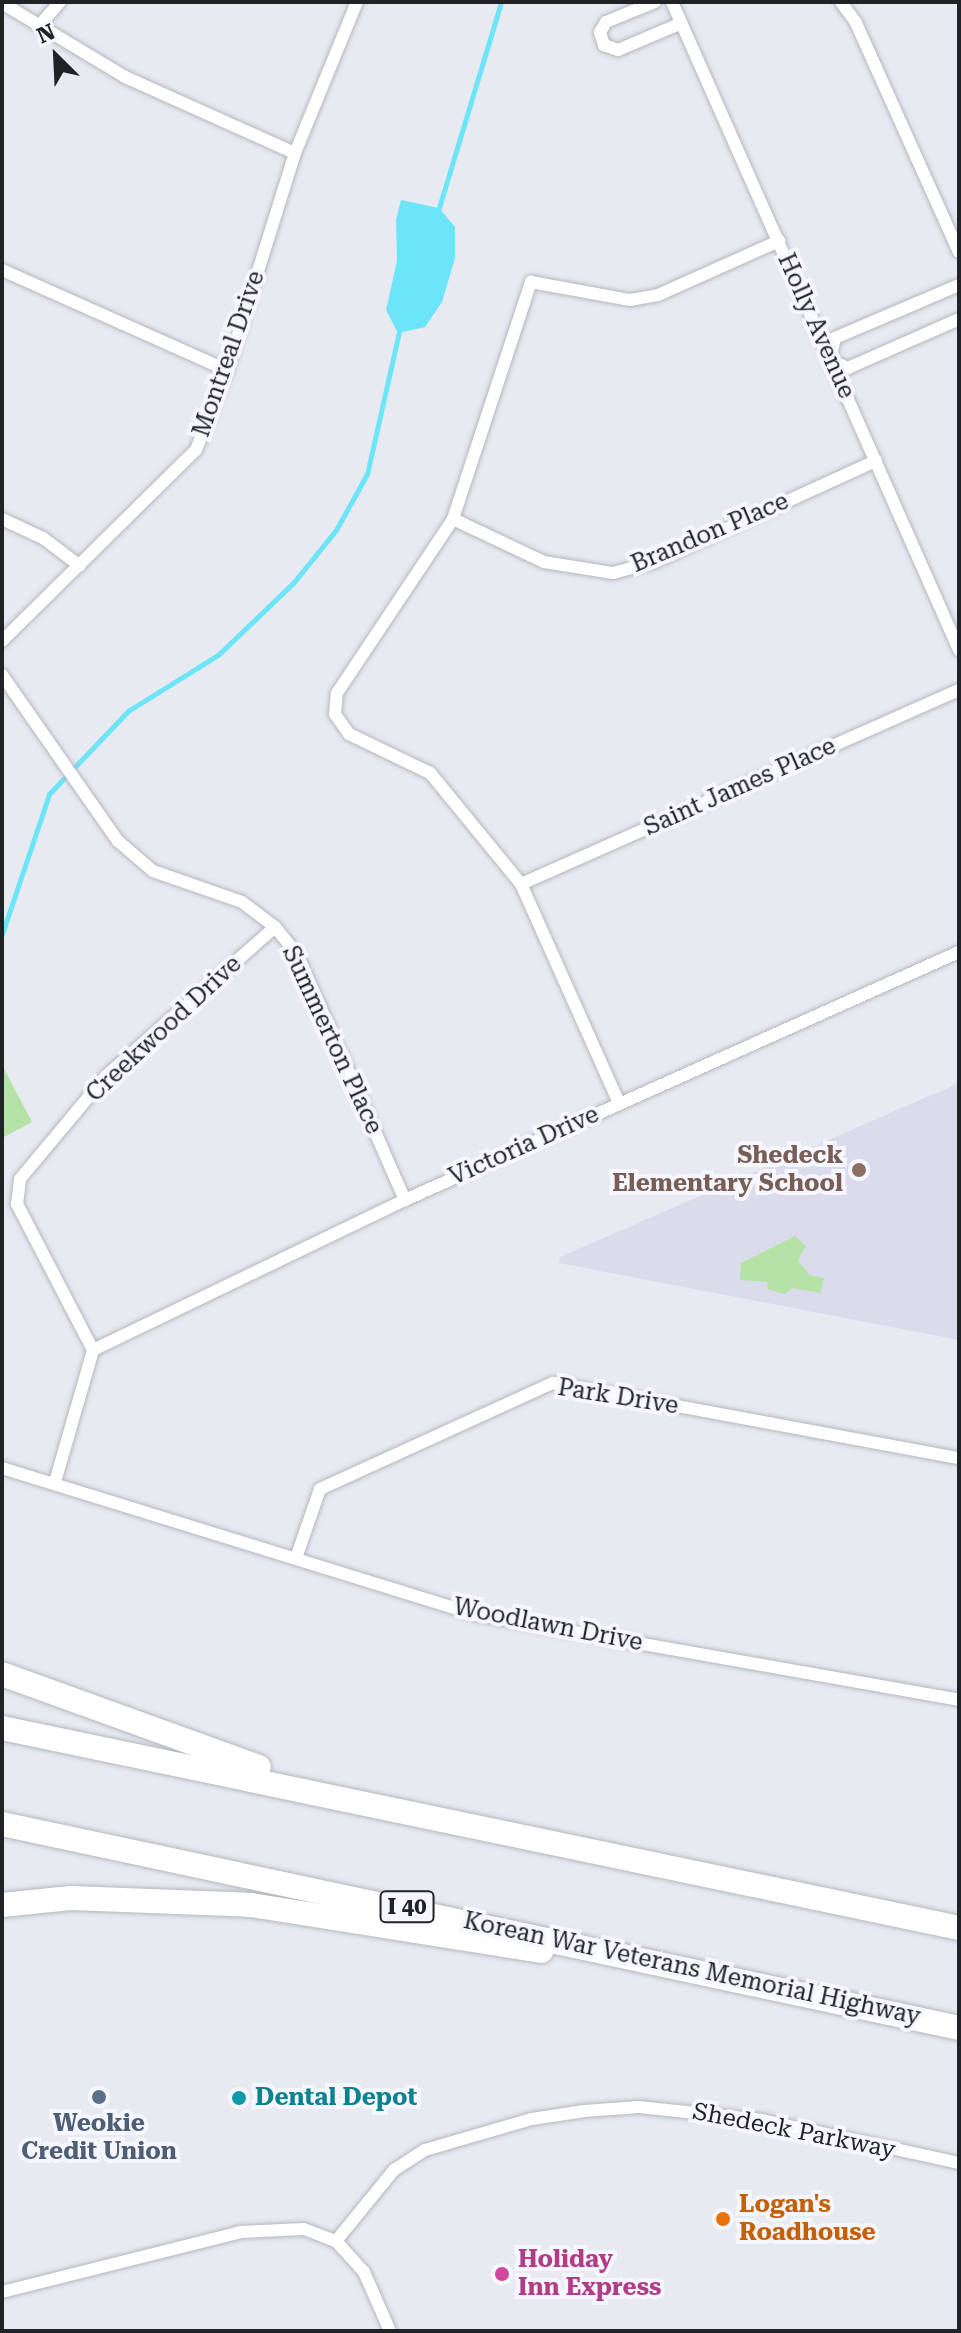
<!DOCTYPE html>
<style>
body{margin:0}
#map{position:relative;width:961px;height:2333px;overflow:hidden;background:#e8eaf2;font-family:"Roboto Serif",serif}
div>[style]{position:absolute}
.built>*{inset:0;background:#dadcec}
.green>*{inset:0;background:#b5e3a5}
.water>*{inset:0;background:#6ce5f8}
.stream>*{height:5px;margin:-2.5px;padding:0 2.5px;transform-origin:2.5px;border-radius:2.5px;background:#6ce5f8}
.roads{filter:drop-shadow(0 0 2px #b5b7bf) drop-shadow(0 0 2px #b5b7bf)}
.minor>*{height:12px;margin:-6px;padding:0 6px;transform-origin:6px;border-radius:6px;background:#fff}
.motorway>*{height:24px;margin:-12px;padding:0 12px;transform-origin:12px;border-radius:12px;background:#fff}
.dots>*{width:22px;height:22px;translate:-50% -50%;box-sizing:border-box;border:4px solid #f6f7fe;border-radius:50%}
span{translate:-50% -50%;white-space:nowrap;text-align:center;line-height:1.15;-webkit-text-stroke:8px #f6f7fe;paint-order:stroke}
.shield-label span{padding:2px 6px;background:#f6f7fe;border:2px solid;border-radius:6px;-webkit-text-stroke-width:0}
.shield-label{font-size:22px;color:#212225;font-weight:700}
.street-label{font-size:24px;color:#212225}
.education-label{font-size:24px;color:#785e54;font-weight:700}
.right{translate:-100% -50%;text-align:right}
.culture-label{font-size:24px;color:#0d838f;font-weight:700}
.left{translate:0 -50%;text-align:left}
.service-label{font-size:24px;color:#4e5e75;font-weight:700}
.food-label{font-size:24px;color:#c56008;font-weight:700}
.hotel-label{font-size:24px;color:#b23c85;font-weight:700}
.frame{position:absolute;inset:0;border:4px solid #212225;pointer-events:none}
.north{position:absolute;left:16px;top:16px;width:80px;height:80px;-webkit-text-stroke:6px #f6f7fe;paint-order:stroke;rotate:336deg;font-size:22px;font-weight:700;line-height:32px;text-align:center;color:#212225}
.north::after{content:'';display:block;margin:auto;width:28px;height:36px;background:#212225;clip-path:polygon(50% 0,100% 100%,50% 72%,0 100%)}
</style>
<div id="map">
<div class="built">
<div style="clip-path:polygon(959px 1083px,959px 1340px,559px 1263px,560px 1257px)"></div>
</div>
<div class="green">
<div style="clip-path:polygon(2px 1065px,32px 1122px,2px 1138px)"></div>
<div style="clip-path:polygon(795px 1236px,806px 1246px,798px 1261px,810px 1275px,824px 1278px,820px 1293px,792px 1288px,785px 1294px,767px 1289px,768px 1282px,740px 1280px,741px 1263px)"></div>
</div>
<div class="water">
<div style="clip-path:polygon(401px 200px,439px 208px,455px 227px,455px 258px,442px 302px,425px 327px,398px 333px,386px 310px,397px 261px,396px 220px)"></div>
</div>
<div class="stream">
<div style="left:438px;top:211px;width:218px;rotate:-73.2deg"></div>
<div style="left:2px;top:934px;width:148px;rotate:-71.4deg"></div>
<div style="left:49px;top:794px;width:115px;rotate:-46.4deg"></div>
<div style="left:128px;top:711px;width:106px;rotate:-31.9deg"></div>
<div style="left:218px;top:655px;width:105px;rotate:-43.8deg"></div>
<div style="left:294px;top:582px;width:67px;rotate:-51.1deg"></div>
<div style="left:336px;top:530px;width:64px;rotate:-61deg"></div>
<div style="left:367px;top:474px;width:151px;rotate:-77.3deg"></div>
</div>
<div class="roads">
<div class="minor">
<div style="left:655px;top:2px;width:53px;rotate:157.8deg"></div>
<div style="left:606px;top:22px;width:12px;rotate:121deg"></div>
<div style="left:600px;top:32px;width:14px;rotate:73deg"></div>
<div style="left:604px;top:45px;width:15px;rotate:20deg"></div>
<div style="left:618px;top:50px;width:69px;rotate:-22.9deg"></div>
<div style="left:672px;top:2px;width:709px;rotate:66.11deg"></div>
<div style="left:841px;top:2px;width:26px;rotate:54deg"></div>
<div style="left:856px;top:23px;width:251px;rotate:65.8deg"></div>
<div style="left:2px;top:3px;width:144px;rotate:31deg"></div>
<div style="left:125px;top:77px;width:186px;rotate:24.1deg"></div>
<div style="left:39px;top:26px;width:32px;rotate:-49deg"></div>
<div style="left:2px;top:270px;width:246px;rotate:24deg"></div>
<div style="left:959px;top:285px;width:135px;rotate:156.9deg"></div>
<div style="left:835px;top:338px;width:23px;rotate:103deg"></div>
<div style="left:830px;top:360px;width:20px;rotate:24deg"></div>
<div style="left:848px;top:368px;width:121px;rotate:-23.8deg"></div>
<div style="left:2px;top:519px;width:45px;rotate:24.9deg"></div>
<div style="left:43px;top:538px;width:46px;rotate:37.1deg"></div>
<div style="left:453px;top:519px;width:101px;rotate:25.3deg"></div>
<div style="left:544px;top:562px;width:70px;rotate:9.1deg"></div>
<div style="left:613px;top:573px;width:42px;rotate:-15deg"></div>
<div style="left:654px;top:562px;width:244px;rotate:-24.5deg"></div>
<div style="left:2px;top:641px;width:272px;rotate:-44.6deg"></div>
<div style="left:196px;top:450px;width:86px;rotate:-68.8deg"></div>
<div style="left:227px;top:370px;width:227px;rotate:-72.6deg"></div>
<div style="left:295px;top:153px;width:163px;rotate:-67.7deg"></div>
<div style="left:2px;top:675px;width:203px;rotate:55.1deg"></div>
<div style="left:118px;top:841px;width:46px;rotate:40.6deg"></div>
<div style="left:153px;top:871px;width:94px;rotate:19.2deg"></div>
<div style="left:242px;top:902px;width:41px;rotate:37.1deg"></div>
<div style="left:275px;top:927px;width:35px;rotate:51deg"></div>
<div style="left:297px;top:954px;width:269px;rotate:66.3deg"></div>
<div style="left:521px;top:884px;width:479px;rotate:-23.9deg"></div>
<div style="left:619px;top:1103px;width:240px;rotate:-114.1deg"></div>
<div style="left:521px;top:884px;width:144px;rotate:-129.3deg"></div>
<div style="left:430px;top:773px;width:90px;rotate:-154.3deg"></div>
<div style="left:349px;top:734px;width:24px;rotate:-125deg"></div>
<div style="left:335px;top:714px;width:21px;rotate:-85deg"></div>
<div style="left:337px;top:693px;width:209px;rotate:-56.3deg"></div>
<div style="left:453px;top:519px;width:250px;rotate:-71.8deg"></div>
<div style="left:531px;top:282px;width:101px;rotate:10.3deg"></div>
<div style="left:630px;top:300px;width:28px;rotate:-10deg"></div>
<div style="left:658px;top:295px;width:133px;rotate:-24.1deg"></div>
<div style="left:93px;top:1350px;width:346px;rotate:-25.7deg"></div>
<div style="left:405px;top:1200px;width:607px;rotate:-24.12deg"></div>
<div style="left:2px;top:1468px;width:498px;rotate:17.2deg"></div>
<div style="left:478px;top:1615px;width:488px;rotate:10deg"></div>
<div style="left:55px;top:1482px;width:137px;rotate:-73.9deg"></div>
<div style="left:93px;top:1350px;width:165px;rotate:-117.5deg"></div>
<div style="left:17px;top:1204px;width:25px;rotate:-83deg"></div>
<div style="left:20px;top:1179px;width:134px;rotate:-50.1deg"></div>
<div style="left:106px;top:1076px;width:225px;rotate:-41.4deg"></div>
<div style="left:296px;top:1558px;width:73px;rotate:-70.8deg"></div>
<div style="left:320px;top:1489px;width:256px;rotate:-24.5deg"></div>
<div style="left:553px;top:1383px;width:413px;rotate:10.5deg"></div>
<div style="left:336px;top:2241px;width:92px;rotate:-50.8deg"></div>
<div style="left:394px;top:2170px;width:37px;rotate:-33deg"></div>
<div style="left:425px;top:2150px;width:111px;rotate:-16.2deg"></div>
<div style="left:532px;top:2119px;width:53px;rotate:-8.7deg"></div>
<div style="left:584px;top:2111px;width:55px;rotate:-4.2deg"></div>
<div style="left:639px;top:2107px;width:124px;rotate:6deg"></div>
<div style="left:762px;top:2120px;width:202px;rotate:12.3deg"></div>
<div style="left:2px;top:2292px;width:245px;rotate:-14.1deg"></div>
<div style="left:240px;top:2232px;width:64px;rotate:-2.7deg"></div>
<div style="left:304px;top:2229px;width:34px;rotate:21deg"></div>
<div style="left:336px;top:2241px;width:42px;rotate:47.9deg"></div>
<div style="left:364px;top:2272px;width:64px;rotate:66.2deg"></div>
</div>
<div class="motorway">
<div style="left:2px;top:1674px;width:273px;rotate:19.9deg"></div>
<div style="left:2px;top:1728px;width:978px;rotate:11.8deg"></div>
<div style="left:2px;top:1824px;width:979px;rotate:12.03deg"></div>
<div style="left:2px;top:1905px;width:69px;rotate:-5.8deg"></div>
<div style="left:71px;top:1898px;width:180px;rotate:2.2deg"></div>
<div style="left:251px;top:1905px;width:294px;rotate:9deg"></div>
</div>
</div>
<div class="dots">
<div style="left:859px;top:1170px;background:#8d6e63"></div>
<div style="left:99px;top:2097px;background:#5c6f8a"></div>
<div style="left:239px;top:2098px;background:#0f9aa8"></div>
<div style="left:723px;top:2219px;background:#e8710a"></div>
<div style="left:502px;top:2274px;background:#d1479c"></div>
</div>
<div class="shield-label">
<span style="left:407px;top:1907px">I 40</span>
</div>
<div class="street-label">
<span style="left:816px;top:326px;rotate:66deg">Holly Avenue</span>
<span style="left:229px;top:354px;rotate:-71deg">Montreal Drive</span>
<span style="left:710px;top:533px;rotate:-23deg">Brandon Place</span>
<span style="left:740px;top:787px;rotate:-24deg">Saint James Place</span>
<span style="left:164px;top:1029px;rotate:-43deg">Creekwood Drive</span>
<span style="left:332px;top:1040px;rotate:65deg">Summerton Place</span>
<span style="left:524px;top:1146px;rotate:-24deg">Victoria Drive</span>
<span style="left:618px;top:1397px;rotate:9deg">Park Drive</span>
<span style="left:548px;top:1625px;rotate:11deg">Woodlawn Drive</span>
<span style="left:692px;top:1969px;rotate:12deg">Korean War Veterans Memorial Highway</span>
<span style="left:794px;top:2131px;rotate:11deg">Shedeck Parkway</span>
</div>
<div class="education-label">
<span class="right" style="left:843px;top:1170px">Shedeck<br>Elementary School</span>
</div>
<div class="culture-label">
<span class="left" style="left:255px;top:2098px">Dental Depot</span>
</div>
<div class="service-label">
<span style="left:99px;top:2138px">Weokie<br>Credit Union</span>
</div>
<div class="food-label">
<span class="left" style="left:739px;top:2219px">Logan's<br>Roadhouse</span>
</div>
<div class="hotel-label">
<span class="left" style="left:518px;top:2274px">Holiday<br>Inn Express</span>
</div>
<div class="frame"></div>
<div class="north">N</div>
</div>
